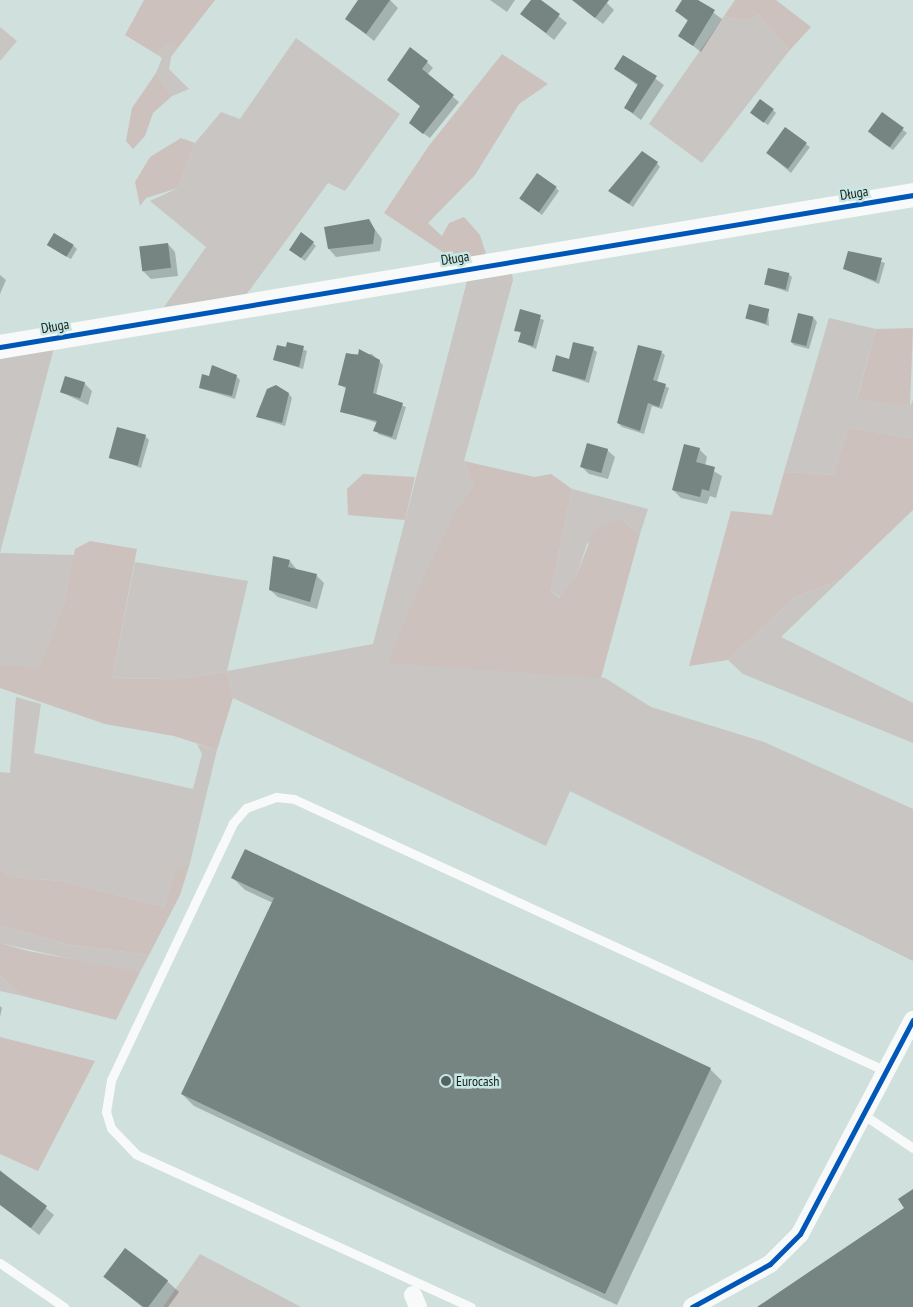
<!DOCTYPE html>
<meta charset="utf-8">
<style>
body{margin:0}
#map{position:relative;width:913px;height:1307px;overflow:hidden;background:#cfe0dd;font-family:"PT Sans Narrow",sans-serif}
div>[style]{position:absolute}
.green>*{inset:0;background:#c9c5c2}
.forest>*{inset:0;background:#ccc1bd}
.shadow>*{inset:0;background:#0003}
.building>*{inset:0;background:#768482;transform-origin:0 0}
.lane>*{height:9px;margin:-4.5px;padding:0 4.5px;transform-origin:4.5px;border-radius:4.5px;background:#f8fafa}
.street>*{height:18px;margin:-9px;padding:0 9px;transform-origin:9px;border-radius:9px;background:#f8fafa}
.secondary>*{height:24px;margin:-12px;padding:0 12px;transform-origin:12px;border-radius:12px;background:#f8fafa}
.cycleway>*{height:5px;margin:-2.5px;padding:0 2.5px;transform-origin:2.5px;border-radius:2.5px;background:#0057b8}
.dots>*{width:14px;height:14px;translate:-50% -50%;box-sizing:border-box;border:2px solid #c8e7e2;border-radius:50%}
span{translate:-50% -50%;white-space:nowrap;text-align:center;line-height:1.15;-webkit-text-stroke:5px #c8e7e2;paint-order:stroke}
.street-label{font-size:14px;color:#141f1e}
.poi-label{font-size:14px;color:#141f1e}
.left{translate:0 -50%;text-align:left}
</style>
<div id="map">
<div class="green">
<div style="clip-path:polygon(759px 15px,789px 51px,702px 163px,649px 124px,724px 16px,744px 21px)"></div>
<div style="clip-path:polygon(0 27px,17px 41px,0 61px)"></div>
<div style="clip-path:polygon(296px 38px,400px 114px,345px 191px,328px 183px,246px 295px,164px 307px,206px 247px,150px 201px,178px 188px,195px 143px,221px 112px,240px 119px)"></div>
<div style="clip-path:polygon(167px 45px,180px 45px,171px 57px,169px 69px,189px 89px,172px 96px,156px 73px,162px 58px,156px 54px)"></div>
<div style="clip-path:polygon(511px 268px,513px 280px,464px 461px,473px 485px,456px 510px,541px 671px,605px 678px,651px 707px,764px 742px,913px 809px,913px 961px,570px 791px,546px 846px,233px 698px,227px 672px,182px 678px,112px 679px,135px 562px,248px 581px,227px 671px,373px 644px,468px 277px)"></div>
<div style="clip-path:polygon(829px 318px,876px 329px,857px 398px,910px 406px,913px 400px,913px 435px,909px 438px,849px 427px,833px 475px,784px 472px)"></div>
<div style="clip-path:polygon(55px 344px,0 553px,74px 555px,64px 603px,39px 669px,0 665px,0 354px)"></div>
<div style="clip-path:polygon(572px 489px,648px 509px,640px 534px,621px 519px,587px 544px,577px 574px,561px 598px,551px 591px)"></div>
<div style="clip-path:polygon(840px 580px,781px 637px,913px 703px,913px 743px,743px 674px,728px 660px,795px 597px)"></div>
<div style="clip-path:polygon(16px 697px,41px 704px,34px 753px,193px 789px,202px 754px,197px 744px,217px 750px,190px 863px,175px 870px,164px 907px,62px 881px,14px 877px,0 870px,0 772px,10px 773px)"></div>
<div style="clip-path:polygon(0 925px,65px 944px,149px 955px,140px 972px,106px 967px,0 943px)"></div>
<div style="clip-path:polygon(0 976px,23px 996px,0 991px)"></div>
<div style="clip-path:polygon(200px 1254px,301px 1307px,163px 1307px)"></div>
</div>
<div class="forest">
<div style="clip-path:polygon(144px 0,215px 0,180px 45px,167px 45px,156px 54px,125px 35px)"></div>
<div style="clip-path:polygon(735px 0,776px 0,811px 27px,789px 51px,759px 15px,744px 21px,724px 16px)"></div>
<div style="clip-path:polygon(502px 54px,548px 84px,519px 104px,475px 175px,428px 223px,442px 236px,449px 223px,464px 217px,480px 235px,486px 254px,456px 261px,384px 213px,428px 147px)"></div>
<div style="clip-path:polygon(156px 73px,172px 96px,153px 113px,145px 136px,133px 149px,126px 141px,132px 108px)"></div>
<div style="clip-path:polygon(181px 138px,195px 143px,178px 188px,146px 198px,140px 206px,135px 182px,150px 157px)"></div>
<div style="clip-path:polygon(913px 328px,910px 406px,857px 399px,876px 329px)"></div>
<div style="clip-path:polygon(849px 427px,909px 438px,913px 435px,913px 510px,840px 580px,795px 597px,728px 660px,689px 666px,731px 511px,772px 515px,784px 472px,833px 475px)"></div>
<div style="clip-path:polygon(464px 461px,534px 477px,551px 474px,572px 489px,551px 591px,560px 598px,577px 574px,594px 530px,621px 519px,640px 534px,601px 678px,388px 663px,417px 592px,456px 510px,473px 485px)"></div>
<div style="clip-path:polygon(363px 474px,415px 477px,405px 520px,348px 515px,347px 489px)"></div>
<div style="clip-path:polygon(90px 541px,137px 549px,112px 679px,182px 678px,227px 672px,233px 698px,217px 750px,174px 736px,105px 724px,0 688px,0 665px,39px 668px,64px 603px,75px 549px)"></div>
<div style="clip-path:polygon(190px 863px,180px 895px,149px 955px,65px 944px,0 925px,0 870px,14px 877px,62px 881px,164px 907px,175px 870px)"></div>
<div style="clip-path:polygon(0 943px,28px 951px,140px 972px,116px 1020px,23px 996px,0 976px)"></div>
<div style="clip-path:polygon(0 1037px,95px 1061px,38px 1171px,0 1154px)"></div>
</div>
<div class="shadow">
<div style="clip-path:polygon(360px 0,390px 0,398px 8px,374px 41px,347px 19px)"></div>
<div style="clip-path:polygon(490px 0,515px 0,507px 12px)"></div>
<div style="clip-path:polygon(532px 0,539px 0,567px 23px,554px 40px,522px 14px)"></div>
<div style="clip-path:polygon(581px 0,604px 0,614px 10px,603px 24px,586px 11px)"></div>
<div style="clip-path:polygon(683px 0,696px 0,722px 19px,701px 52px,680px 36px,689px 22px,676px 11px)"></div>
<div style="clip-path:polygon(624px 56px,664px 85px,641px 120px,625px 108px,638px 86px,616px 69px)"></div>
<div style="clip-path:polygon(427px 62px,433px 68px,427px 75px,459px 102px,430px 138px,417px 129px,421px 107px,388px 80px)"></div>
<div style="clip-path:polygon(773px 110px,776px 113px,768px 125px,755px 116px)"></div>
<div style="clip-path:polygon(882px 113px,907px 133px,893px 150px,872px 135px)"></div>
<div style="clip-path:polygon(785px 129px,810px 147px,791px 173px,771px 156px)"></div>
<div style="clip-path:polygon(657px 163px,660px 167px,633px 207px,610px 191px)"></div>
<div style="clip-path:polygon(556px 188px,559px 191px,542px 215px,524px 201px)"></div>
<div style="clip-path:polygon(368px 220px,382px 239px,380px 251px,336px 257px,329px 249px)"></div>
<div style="clip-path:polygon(313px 243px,316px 246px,305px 261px,294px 253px)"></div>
<div style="clip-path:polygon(168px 244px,175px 252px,178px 276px,151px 279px,143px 271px)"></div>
<div style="clip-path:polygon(74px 246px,77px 249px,71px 259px,52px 248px)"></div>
<div style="clip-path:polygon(849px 253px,885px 263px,879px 284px,845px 269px)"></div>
<div style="clip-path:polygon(788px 274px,792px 277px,788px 292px,765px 284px)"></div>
<div style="clip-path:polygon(0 275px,6px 280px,0 294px)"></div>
<div style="clip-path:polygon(768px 310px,769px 326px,747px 318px)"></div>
<div style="clip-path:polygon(521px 311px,544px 320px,536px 349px,520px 342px,522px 334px,516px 330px)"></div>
<div style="clip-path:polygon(814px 318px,817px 322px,809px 349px,794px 345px,791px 342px)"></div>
<div style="clip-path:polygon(288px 343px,307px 351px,303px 369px,275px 360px)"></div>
<div style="clip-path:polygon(593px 349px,597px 352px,589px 383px,553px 371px)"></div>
<div style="clip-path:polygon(661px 352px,665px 355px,657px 382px,669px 388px,662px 409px,652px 406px,644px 434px,622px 427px,618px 423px)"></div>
<div style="clip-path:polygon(347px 354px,372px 354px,383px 365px,376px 395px,406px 407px,396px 440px,378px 434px,377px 423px,341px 411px,347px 389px,340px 385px)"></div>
<div style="clip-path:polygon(236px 376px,240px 380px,235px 399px,200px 388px)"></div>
<div style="clip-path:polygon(84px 383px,92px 391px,88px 405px,61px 392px)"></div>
<div style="clip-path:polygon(289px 394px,292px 398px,285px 426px,257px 417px,260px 406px)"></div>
<div style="clip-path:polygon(145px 436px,149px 440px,141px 468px,110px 457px)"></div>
<div style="clip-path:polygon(699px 449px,707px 457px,705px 466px,722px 476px,716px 498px,710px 496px,707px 504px,681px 498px,673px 490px)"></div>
<div style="clip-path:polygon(607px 450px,615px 457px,608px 479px,589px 474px,581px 466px)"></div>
<div style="clip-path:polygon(290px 561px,297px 570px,316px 575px,324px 583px,317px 609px,278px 597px,270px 590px)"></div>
<div style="clip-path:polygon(246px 850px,711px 1070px,722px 1081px,617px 1305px,194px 1106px,182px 1094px,273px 903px,245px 890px,233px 878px)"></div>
<div style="clip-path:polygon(0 1006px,2px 1008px,0 1017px)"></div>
<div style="clip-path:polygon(0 1170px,54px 1215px,39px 1235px,0 1204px)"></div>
<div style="clip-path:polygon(106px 1277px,167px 1281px,179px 1292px,168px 1307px,142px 1307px)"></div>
</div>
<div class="building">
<div style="clip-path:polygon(358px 0,390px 0,366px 34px,345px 19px)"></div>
<div style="clip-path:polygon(531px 0,541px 0,560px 14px,546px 33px,520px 14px)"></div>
<div style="clip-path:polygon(572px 0,609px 0,595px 18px)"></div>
<div style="clip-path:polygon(682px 0,698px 0,715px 10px,693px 46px,678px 36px,688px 20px,675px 11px)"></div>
<div style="clip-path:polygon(410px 47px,428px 61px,422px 69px,454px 95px,423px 134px,409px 123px,420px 106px,387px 80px)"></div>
<div style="clip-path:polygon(623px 55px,657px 76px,633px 113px,624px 108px,638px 84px,614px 69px)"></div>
<div style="left:760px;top:99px;width:17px;height:17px;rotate:36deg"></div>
<div style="left:882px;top:112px;width:27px;height:24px;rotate:36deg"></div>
<div style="left:785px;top:127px;width:27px;height:32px;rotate:36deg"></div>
<div style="clip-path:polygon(642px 151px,658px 162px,629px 204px,608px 191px)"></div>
<div style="left:537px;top:173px;width:24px;height:31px;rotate:35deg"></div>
<div style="clip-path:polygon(369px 219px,375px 230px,373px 244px,328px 249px,324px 227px)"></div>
<div style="clip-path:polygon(301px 232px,314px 242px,301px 258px,289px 250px)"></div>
<div style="left:54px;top:233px;width:23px;height:14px;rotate:31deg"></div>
<div style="left:168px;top:243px;width:25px;height:29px;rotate:83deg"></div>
<div style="clip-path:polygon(848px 251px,882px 258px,876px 281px,843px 269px)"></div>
<div style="left:768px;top:268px;width:22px;height:17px;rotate:13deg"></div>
<div style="left:749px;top:304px;width:21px;height:15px;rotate:14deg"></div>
<div style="clip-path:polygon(520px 309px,541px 315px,533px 346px,518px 342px,521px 332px,514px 331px)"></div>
<div style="left:798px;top:313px;width:16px;height:30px;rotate:14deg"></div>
<div style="clip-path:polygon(287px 342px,304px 346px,299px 367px,273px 360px,277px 345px,286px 347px)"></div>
<div style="clip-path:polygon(573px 342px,594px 347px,585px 380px,552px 371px,556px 355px,569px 359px)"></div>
<div style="clip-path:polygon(638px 345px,662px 351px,653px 380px,666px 384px,659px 407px,648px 403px,640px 431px,617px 423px)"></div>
<div style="clip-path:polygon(359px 349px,380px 360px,373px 393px,403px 403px,392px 437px,373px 431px,377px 421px,340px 412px,346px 387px,338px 385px,346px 353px,358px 355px)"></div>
<div style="clip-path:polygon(212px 365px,237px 375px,232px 396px,199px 388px,202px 374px,209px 376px)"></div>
<div style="left:65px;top:376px;width:21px;height:17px;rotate:17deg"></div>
<div style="clip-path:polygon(276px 385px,289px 393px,282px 423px,256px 417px,267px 389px)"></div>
<div style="left:117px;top:427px;width:30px;height:32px;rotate:15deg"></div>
<div style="left:587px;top:443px;width:22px;height:25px;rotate:16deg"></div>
<div style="clip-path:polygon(684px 444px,700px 448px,696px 462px,715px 467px,709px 491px,702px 489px,700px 497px,672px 490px)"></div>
<div style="clip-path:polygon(273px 556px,290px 560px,288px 567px,317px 574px,310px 602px,269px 590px)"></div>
<div style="clip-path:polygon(245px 849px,711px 1068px,605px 1294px,181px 1094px,274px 898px,231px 878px)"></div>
<div style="clip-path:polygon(0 1171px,47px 1206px,31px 1228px,0 1205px)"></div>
<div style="clip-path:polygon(913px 1189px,913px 1307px,757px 1307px,904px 1208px,898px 1199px)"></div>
<div style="left:125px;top:1248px;width:54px;height:36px;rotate:37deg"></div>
</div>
<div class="lane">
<div style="left:864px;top:1115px;width:59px;rotate:34deg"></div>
<div style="left:0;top:1263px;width:78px;rotate:34.5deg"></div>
<div style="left:471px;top:1307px;width:368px;rotate:-155.5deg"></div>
<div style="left:136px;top:1154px;width:36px;rotate:-134deg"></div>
<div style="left:111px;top:1128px;width:17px;rotate:-107deg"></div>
<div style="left:106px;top:1112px;width:32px;rotate:-81deg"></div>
<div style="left:111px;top:1080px;width:284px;rotate:-64.6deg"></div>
<div style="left:233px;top:823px;width:20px;rotate:-49deg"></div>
<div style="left:246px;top:808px;width:32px;rotate:-20deg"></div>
<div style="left:276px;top:797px;width:18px;rotate:6deg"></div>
<div style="left:294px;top:799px;width:651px;rotate:24.68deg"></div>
</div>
<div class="street">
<div style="left:413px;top:1295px;width:13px;rotate:67deg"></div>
<div style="left:692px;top:1307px;width:89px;rotate:-28.9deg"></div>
<div style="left:770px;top:1264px;width:42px;rotate:-45deg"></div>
<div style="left:800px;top:1234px;width:242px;rotate:-62.2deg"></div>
</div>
<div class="secondary">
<div style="left:0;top:347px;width:926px;rotate:-9.45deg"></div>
</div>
<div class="cycleway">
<div style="left:0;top:347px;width:926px;rotate:-9.45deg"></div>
<div style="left:692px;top:1307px;width:89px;rotate:-28.9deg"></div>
<div style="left:770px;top:1264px;width:42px;rotate:-45deg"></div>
<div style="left:800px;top:1234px;width:242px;rotate:-62.2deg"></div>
</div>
<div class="dots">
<div style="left:446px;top:1081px;background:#556361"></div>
</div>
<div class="street-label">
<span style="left:854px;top:193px;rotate:-9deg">Długa</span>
<span style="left:455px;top:258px;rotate:-9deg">Długa</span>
<span style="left:55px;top:326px;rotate:-10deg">Długa</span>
</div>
<div class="poi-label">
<span class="left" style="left:456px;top:1081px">Eurocash</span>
</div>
</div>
